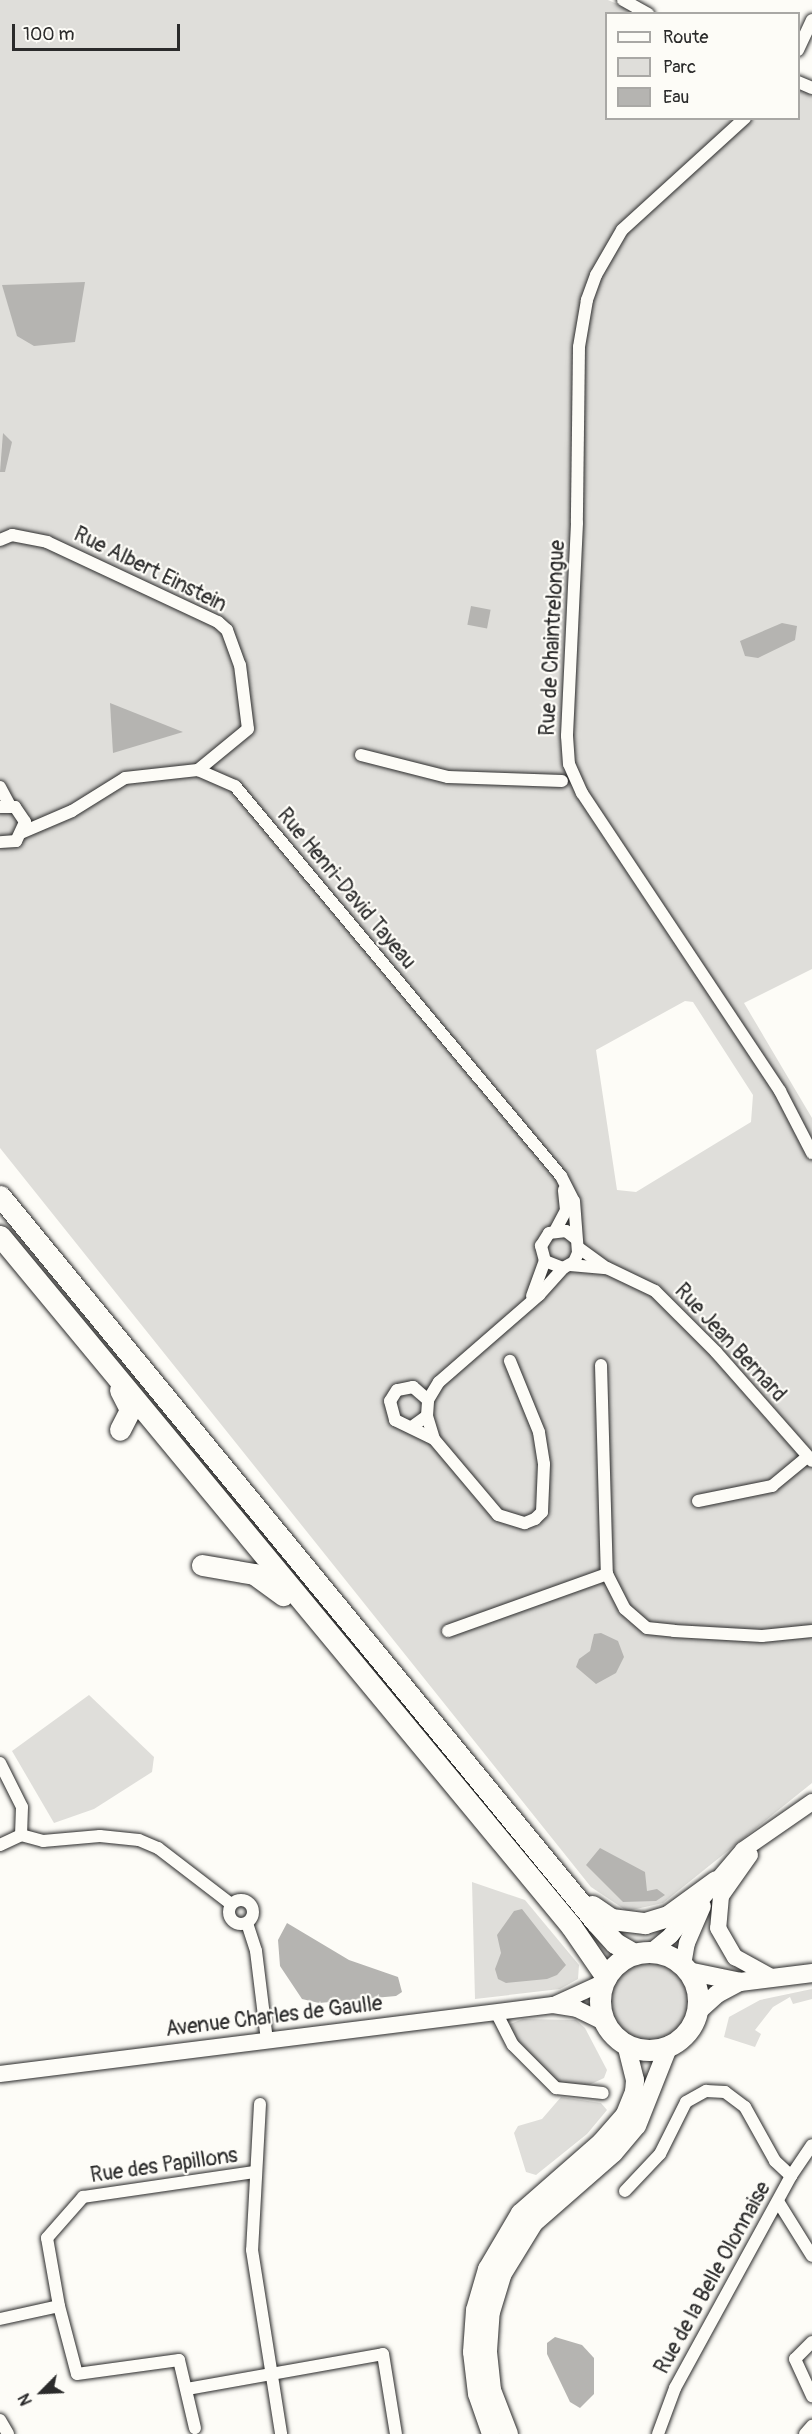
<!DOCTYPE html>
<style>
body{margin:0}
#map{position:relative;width:812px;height:2434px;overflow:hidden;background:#fdfcf7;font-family:Pangolin,sans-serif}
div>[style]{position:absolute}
.green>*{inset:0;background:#dfdeda}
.round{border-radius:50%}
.water>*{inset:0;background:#b5b4b1;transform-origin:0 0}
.roads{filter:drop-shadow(0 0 2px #2b2b2b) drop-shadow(0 0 2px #2b2b2b)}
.street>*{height:12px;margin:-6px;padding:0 6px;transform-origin:6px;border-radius:6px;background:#fdfcf7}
.street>.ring{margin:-6px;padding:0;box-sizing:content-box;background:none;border:12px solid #fdfcf7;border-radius:50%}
.secondary>*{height:16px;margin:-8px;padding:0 8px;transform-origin:8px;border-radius:8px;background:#fdfcf7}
.primary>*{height:18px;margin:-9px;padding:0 9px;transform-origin:9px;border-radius:9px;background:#fdfcf7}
.highway>*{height:21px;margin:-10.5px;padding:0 10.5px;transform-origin:10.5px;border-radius:10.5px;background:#fdfcf7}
.highway>.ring{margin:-10.5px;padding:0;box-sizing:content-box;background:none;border:21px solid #fdfcf7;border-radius:50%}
span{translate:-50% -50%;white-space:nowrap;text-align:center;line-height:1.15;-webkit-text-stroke:4.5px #fdfcf7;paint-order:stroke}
.street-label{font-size:21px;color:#2b2b2b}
.legend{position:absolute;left:605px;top:12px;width:195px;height:108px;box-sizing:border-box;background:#fdfcf7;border:2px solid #a9a8a5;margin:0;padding:8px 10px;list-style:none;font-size:18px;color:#2b2b2b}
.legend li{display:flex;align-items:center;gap:12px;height:30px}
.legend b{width:30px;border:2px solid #a9a8a5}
.north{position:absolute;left:12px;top:2362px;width:60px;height:60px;-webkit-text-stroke:4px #fdfcf7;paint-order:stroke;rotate:246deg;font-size:16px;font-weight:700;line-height:24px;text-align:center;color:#2b2b2b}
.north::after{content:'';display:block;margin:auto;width:21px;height:27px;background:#2b2b2b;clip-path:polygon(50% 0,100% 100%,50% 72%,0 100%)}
.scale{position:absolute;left:12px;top:24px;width:168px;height:27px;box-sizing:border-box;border:3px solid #2b2b2b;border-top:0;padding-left:8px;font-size:18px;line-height:21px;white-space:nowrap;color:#2b2b2b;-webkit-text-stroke:4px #fdfcf7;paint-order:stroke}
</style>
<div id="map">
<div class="green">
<div style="clip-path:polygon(evenodd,0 0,608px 0,638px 13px,606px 14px,606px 118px,798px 118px,799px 87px,812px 92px,812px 969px,744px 1003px,812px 1118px,812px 1783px,663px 1903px,627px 1911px,591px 1887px,0 1148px,0 0,685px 1001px,693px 1002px,753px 1095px,751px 1122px,636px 1192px,617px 1190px,596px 1050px,685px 1001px)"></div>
<div style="clip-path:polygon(89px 1695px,154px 1757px,152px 1772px,94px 1809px,54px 1823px,12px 1751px)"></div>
<div style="clip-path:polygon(472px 1882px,525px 1900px,579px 1965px,578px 1979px,560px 1989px,475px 1999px)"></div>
<div class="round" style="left:609px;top:1960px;width:82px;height:82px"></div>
<div style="clip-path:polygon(812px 1989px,812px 1999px,793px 2004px,790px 1997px,773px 2007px,755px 2030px,761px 2034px,755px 2047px,724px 2037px,729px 2017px,760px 2000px)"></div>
<div style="clip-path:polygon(523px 2019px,576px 2020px,585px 2028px,607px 2070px,604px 2078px,589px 2085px,557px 2083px,509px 2031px,510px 2024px)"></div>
<div style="clip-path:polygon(561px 2097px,601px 2103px,607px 2110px,587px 2134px,536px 2175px,526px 2172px,514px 2133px,518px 2126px,542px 2119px)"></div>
</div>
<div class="water">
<div style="clip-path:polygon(85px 282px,75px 342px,34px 346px,17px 336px,2px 285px)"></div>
<div style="clip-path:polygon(3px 433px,12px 442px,5px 472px,0 472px)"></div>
<div style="left:471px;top:606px;width:20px;height:19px;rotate:11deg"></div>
<div style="clip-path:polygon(782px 623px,797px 626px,795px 640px,758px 658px,745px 656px,740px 641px)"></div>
<div style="clip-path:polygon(110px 703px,183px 732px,113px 753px)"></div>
<div style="clip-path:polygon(601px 1633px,618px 1641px,624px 1657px,616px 1673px,596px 1684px,576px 1667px,579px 1659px,590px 1651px,594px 1634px)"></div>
<div style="clip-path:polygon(600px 1848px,645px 1872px,647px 1891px,657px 1889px,665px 1895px,656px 1901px,623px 1902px,586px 1865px)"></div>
<div style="clip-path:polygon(522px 1909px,566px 1965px,557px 1975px,547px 1979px,506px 1983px,498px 1979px,495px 1969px,501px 1953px,497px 1935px,514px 1911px)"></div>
<div style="clip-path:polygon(287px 1923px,349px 1960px,398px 1977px,402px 1992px,396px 1996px,319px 2003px,302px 1999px,280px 1966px,278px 1940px)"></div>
<div style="clip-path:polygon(555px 2337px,582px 2345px,594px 2358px,594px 2394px,580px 2408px,570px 2402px,547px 2354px,547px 2343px)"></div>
</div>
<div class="roads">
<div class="street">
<div style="left:623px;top:0;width:29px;rotate:29deg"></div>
<div style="left:798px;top:50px;width:33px;rotate:-65deg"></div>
<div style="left:798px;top:82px;width:15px;rotate:23deg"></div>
<div style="left:745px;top:118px;width:166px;rotate:137.7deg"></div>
<div style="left:622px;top:230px;width:52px;rotate:120deg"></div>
<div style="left:596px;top:275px;width:27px;rotate:110deg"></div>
<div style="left:587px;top:300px;width:48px;rotate:99.7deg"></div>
<div style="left:579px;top:347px;width:176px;rotate:90.7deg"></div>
<div style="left:577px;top:523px;width:213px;rotate:92.7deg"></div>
<div style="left:567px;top:736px;width:28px;rotate:86deg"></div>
<div style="left:569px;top:764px;width:32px;rotate:66deg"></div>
<div style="left:582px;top:793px;width:358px;rotate:56.4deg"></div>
<div style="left:780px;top:1091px;width:70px;rotate:62.7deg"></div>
<div style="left:0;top:540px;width:13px;rotate:-23deg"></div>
<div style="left:12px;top:535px;width:36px;rotate:11deg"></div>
<div style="left:47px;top:542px;width:189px;rotate:25.1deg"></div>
<div style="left:218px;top:622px;width:12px;rotate:42deg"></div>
<div style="left:227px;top:630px;width:37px;rotate:70deg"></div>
<div style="left:240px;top:665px;width:64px;rotate:82.9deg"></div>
<div style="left:248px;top:729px;width:65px;rotate:140.6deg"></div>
<div style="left:361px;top:755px;width:90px;rotate:14.2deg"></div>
<div style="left:448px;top:777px;width:114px;rotate:2deg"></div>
<div style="left:0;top:787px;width:21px;rotate:62deg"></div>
<div style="left:0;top:807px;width:15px"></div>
<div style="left:15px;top:807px;width:18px;rotate:56deg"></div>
<div style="left:25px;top:822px;width:21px;rotate:115deg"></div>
<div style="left:16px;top:841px;width:16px;rotate:176deg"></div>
<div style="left:23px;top:832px;width:53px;rotate:-23.2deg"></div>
<div style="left:72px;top:811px;width:62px;rotate:-31.9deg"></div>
<div style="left:125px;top:778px;width:73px;rotate:-6.3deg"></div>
<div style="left:198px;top:770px;width:40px;rotate:23.4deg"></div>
<div style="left:235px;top:786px;width:508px;rotate:50.11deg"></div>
<div style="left:561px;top:1176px;width:28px;rotate:63deg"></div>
<div style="left:574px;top:1201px;width:52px;rotate:85.6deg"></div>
<div style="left:578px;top:1253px;width:10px;rotate:114deg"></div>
<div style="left:574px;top:1262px;width:13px;rotate:151deg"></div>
<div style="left:563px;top:1268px;width:19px;rotate:-159deg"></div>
<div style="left:545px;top:1261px;width:16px;rotate:-105deg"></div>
<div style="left:541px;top:1246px;width:15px;rotate:-58deg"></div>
<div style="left:549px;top:1233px;width:17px;rotate:-7deg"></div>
<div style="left:566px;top:1231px;width:11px;rotate:38deg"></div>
<div style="left:555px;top:1231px;width:24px;rotate:-62deg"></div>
<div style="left:566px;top:1210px;width:20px;rotate:-96deg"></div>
<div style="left:579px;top:1248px;width:34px;rotate:36deg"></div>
<div style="left:570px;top:1265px;width:37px;rotate:5deg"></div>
<div style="left:607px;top:1268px;width:53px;rotate:25.6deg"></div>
<div style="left:655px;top:1291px;width:86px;rotate:45deg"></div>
<div style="left:716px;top:1352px;width:145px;rotate:48.6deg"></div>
<div style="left:532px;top:1296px;width:37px;rotate:-70deg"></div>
<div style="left:601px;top:1365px;width:209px;rotate:88.4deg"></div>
<div style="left:607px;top:1574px;width:39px;rotate:63deg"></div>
<div style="left:625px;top:1609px;width:29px;rotate:41deg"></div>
<div style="left:647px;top:1628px;width:27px;rotate:6deg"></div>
<div style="left:674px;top:1631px;width:88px;rotate:3.3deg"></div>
<div style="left:762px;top:1636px;width:50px;rotate:-5.7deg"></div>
<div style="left:428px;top:1400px;width:21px;rotate:-59deg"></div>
<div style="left:439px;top:1382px;width:133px;rotate:-41deg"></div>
<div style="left:539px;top:1295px;width:36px;rotate:-48deg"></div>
<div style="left:413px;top:1426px;width:17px;rotate:-36deg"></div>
<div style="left:427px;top:1416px;width:16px;rotate:-86deg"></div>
<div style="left:428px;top:1400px;width:20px;rotate:-139deg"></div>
<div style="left:413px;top:1387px;width:16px;rotate:169deg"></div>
<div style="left:397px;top:1390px;width:13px;rotate:122deg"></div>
<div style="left:390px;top:1401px;width:20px;rotate:75deg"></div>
<div style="left:395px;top:1420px;width:43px;rotate:26deg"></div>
<div style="left:434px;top:1439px;width:24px;rotate:-107deg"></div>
<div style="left:434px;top:1439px;width:99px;rotate:49.9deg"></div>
<div style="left:498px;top:1515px;width:28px;rotate:17deg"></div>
<div style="left:525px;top:1523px;width:11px;rotate:-22deg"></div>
<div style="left:535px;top:1519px;width:10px;rotate:-45deg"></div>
<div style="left:542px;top:1512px;width:48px;rotate:-87.6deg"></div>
<div style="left:544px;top:1464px;width:32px;rotate:-99deg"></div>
<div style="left:539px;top:1432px;width:77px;rotate:-112.2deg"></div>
<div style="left:698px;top:1501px;width:76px;rotate:-11.5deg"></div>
<div style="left:772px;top:1486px;width:45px;rotate:-39.6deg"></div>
<div style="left:448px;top:1631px;width:169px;rotate:-19.7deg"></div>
<div style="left:0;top:1763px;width:49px;rotate:63.4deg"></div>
<div style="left:22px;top:1807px;width:28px;rotate:92deg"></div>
<div style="left:21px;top:1835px;width:23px;rotate:15deg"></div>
<div style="left:43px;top:1841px;width:57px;rotate:-5deg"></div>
<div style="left:100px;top:1836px;width:39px;rotate:6deg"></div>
<div style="left:139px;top:1840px;width:21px;rotate:23deg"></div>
<div style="left:158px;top:1848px;width:92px;rotate:37.5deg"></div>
<div style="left:0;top:1845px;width:23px;rotate:-25deg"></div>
<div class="ring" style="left:229px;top:1900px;width:12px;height:12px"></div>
<div style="left:247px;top:1923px;width:29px;rotate:72deg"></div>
<div style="left:256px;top:1951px;width:91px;rotate:83deg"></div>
<div style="left:496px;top:2012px;width:37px;rotate:63deg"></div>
<div style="left:513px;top:2045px;width:61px;rotate:45deg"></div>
<div style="left:556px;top:2088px;width:47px;rotate:6.1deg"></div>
<div style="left:260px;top:2104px;width:146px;rotate:93.1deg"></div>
<div style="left:252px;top:2250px;width:186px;rotate:81deg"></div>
<div style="left:625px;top:2191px;width:51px;rotate:-46.6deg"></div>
<div style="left:660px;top:2154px;width:58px;rotate:-63.4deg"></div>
<div style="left:686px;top:2102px;width:23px;rotate:-29deg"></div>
<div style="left:706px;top:2091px;width:19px;rotate:3deg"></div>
<div style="left:725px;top:2092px;width:25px;rotate:37deg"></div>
<div style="left:745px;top:2107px;width:62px;rotate:60.9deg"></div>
<div style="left:775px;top:2161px;width:22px;rotate:43deg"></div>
<div style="left:779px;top:2203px;width:62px;rotate:58.1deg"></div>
<div style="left:59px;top:2306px;width:70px;rotate:75.2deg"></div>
<div style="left:77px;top:2374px;width:103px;rotate:-7.8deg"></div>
<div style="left:179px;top:2360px;width:70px;rotate:76.8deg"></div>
<div style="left:0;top:2319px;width:60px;rotate:-12.4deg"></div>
<div style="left:59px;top:2306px;width:69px;rotate:-100deg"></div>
<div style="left:47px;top:2238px;width:55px;rotate:-48.7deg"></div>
<div style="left:83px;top:2197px;width:174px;rotate:-8.3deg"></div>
<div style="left:812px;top:2342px;width:24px;rotate:135deg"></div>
<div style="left:795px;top:2359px;width:41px;rotate:65.3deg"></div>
<div style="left:187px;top:2389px;width:199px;rotate:-10.1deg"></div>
<div style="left:383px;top:2354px;width:81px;rotate:80.8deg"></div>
<div style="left:0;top:2420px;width:16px;rotate:60deg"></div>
<div style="left:658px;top:2434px;width:49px;rotate:-69.7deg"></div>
<div style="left:675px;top:2388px;width:242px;rotate:-61.3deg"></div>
<div style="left:791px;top:2176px;width:37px;rotate:-56deg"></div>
<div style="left:805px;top:2434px;width:11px;rotate:-49deg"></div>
</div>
<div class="secondary">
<div style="left:750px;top:1855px;width:50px;rotate:125.3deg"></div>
<div style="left:721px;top:1896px;width:32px;rotate:95deg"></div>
<div style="left:718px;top:1928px;width:34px;rotate:60deg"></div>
<div style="left:735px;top:1957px;width:43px;rotate:28.9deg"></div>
<div style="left:651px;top:1952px;width:26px;rotate:-40deg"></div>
<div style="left:671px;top:1935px;width:111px;rotate:-49.7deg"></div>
<div style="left:743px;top:1850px;width:84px;rotate:-34.8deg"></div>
<div style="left:683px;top:1965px;width:22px;rotate:-80deg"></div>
<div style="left:687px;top:1943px;width:40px;rotate:-66.6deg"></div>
<div style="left:556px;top:2004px;width:53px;rotate:-24.6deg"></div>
<div style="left:0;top:2074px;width:557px;rotate:-7.11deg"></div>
<div style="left:553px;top:2005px;width:24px;rotate:9deg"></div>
<div style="left:577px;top:2009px;width:32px;rotate:26deg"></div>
</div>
<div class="primary">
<div style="left:688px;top:1971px;width:53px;rotate:11.9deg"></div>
<div style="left:740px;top:1982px;width:73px;rotate:-7.1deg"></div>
<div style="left:696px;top:2013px;width:28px;rotate:-42deg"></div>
<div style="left:717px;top:1994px;width:26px;rotate:-28deg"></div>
<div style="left:491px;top:2434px;width:42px;rotate:-109.3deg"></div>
<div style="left:477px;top:2394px;width:42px;rotate:-96.8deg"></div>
<div style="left:472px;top:2352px;width:42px;rotate:-85.9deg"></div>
<div style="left:475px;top:2310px;width:43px;rotate:-73.7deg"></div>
<div style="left:487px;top:2269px;width:65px;rotate:-59.5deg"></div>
<div style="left:520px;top:2213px;width:108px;rotate:-41.2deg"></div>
<div style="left:601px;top:2142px;width:37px;rotate:-49deg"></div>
<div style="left:625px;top:2114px;width:24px;rotate:-68deg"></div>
<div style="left:634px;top:2092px;width:12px;rotate:-85deg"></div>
<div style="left:635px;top:2080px;width:38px;rotate:-104deg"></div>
<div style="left:509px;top:2434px;width:47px;rotate:-111.1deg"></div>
<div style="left:492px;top:2390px;width:39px;rotate:-96deg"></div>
<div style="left:488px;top:2351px;width:39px;rotate:-86deg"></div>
<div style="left:491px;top:2312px;width:39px;rotate:-73deg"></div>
<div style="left:502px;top:2275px;width:61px;rotate:-58.4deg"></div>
<div style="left:534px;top:2223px;width:106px;rotate:-41.2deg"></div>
<div style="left:614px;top:2153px;width:35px;rotate:-50deg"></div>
<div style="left:637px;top:2126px;width:87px;rotate:-68.4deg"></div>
</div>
<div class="highway">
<div style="left:0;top:1196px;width:939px;rotate:50.62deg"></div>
<div style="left:596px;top:1922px;width:28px;rotate:48deg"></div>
<div style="left:615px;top:1943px;width:22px;rotate:30deg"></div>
<div style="left:0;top:1236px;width:896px;rotate:50.39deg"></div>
<div style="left:571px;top:1926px;width:62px;rotate:55.5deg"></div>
<div style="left:120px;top:1390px;width:22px;rotate:63deg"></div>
<div style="left:130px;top:1410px;width:22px;rotate:117deg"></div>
<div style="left:202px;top:1565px;width:53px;rotate:9.8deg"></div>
<div style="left:254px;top:1574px;width:36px;rotate:36deg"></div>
<div style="left:592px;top:1906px;width:23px;rotate:34deg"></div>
<div style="left:611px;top:1919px;width:34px;rotate:7deg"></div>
<div style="left:645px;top:1923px;width:24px;rotate:-17deg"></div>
<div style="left:668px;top:1916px;width:59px;rotate:-36.1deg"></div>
<div class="ring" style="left:600px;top:1952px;width:77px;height:77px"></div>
</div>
</div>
<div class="street-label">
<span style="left:150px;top:570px;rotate:26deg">Rue Albert Einstein</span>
<span style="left:553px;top:638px;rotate:-87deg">Rue de Chaintrelongue</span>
<span style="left:346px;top:889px;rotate:50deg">Rue Henri-David Tayeau</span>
<span style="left:730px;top:1343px;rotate:47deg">Rue Jean Bernard</span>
<span style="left:274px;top:2017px;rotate:-7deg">Avenue Charles de Gaulle</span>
<span style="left:164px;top:2166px;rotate:-8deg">Rue des Papillons</span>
<span style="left:713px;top:2278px;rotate:-61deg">Rue de la Belle Olonnaise</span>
</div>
<ul class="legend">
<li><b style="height:8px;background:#fdfcf7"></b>Route</li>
<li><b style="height:16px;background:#dfdeda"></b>Parc</li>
<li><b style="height:16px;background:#b5b4b1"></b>Eau</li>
</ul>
<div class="north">N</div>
<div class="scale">100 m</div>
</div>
